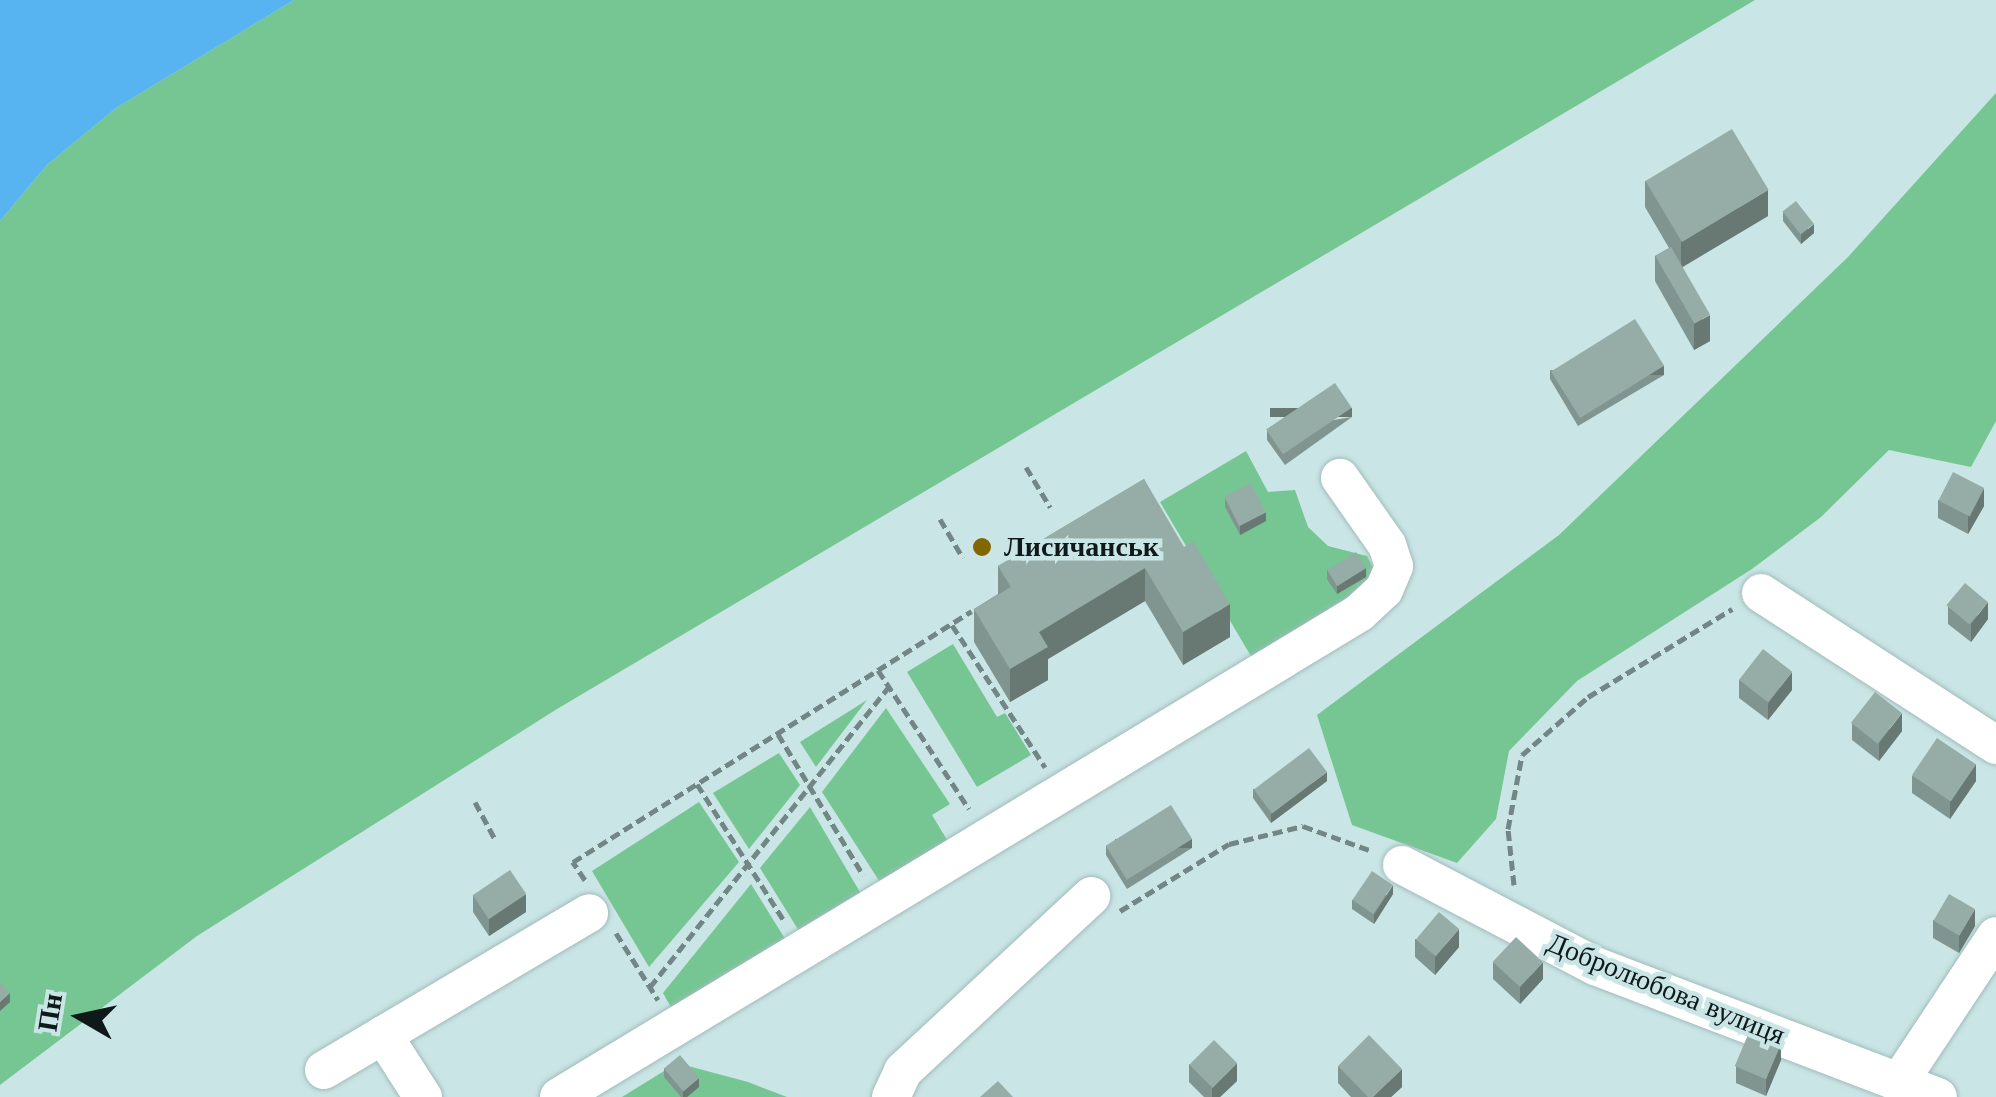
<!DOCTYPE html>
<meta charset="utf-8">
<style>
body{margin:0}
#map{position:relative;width:1996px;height:1097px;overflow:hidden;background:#cae5e5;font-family:"Libre Baskerville",serif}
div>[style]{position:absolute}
.green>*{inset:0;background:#76c693}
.water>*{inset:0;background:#57b4f0}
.path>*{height:5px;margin-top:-2.5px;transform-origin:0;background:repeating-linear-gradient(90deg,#738686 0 10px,transparent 0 15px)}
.roads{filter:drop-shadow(0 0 2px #a1bbbb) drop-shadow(0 0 2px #a1bbbb)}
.minor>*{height:38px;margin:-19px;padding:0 19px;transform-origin:19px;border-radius:19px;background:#fff}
.wall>*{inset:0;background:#80958f}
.shaded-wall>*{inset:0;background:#687974;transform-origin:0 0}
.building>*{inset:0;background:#95ada6;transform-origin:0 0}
.dots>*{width:28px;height:28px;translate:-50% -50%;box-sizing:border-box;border:5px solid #cae5e5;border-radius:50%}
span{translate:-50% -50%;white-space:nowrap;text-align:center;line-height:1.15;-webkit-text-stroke:9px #cae5e5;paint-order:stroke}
.poi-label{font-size:28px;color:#0f1919;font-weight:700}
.left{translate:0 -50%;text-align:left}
.street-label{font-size:28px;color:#0f1919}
.north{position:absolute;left:30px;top:967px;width:100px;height:100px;-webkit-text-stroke:8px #cae5e5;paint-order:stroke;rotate:279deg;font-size:28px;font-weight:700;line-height:40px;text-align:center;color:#0f1919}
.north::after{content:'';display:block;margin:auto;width:35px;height:45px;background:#0f1919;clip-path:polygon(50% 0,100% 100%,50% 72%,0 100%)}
</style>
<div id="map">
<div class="green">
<div style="clip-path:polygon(294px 0,1755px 0,557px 709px,197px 936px,0 1085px,0 221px,47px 165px,116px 108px)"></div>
<div style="clip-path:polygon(1996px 93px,1996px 421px,1971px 467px,1889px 450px,1821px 517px,1752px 569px,1577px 681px,1509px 751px,1496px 819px,1457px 863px,1352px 825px,1317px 715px,1559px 535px,1848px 257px)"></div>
<div style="clip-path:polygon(1246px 451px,1268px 492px,1295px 490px,1308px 527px,1328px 546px,1367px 556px,1380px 581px,1255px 663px,1160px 502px)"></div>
<div style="clip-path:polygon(953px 644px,997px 717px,1005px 713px,1031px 755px,977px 787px,907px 672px)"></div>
<div style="clip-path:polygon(867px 700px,816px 767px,800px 742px)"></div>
<div style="clip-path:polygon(886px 708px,950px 804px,932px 815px,952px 848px,885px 890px,822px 792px)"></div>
<div style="clip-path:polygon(779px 753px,800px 785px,749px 849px,713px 793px)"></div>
<div style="clip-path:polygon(699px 802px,739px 862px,649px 967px,592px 871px)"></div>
<div style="clip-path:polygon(810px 807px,867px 904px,804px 939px,760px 868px)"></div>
<div style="clip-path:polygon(751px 884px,792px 950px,678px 1020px,663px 993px)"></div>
<div style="clip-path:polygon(677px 1063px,748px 1082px,787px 1097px,622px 1097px)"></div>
</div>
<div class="water">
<div style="clip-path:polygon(0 0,294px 0,116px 108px,47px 165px,0 221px)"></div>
</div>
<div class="path">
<div style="left:1026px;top:467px;width:47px;rotate:59deg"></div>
<div style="left:940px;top:519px;width:45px;rotate:59.5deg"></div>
<div style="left:952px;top:625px;width:170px;rotate:56.8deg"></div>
<div style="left:878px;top:670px;width:166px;rotate:56.8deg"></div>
<div style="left:778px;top:734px;width:165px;rotate:58.9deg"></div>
<div style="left:697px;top:784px;width:164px;rotate:57.5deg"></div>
<div style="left:475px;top:802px;width:44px;rotate:61.7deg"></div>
<div style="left:585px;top:880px;width:22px;rotate:-124deg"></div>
<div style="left:573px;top:862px;width:471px;rotate:-32.2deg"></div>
<div style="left:1514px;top:885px;width:56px;rotate:-96.1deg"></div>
<div style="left:1508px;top:829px;width:75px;rotate:-79.3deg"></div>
<div style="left:1522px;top:755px;width:88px;rotate:-41.3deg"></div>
<div style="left:1588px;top:697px;width:169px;rotate:-31.4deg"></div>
<div style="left:1120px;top:911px;width:128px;rotate:-31.6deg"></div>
<div style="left:1229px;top:844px;width:76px;rotate:-13.7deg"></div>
<div style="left:1303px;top:826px;width:73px;rotate:19.9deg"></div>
<div style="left:616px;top:933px;width:79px;rotate:57.9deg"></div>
<div style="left:650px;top:987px;width:384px;rotate:-51.5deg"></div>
</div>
<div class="roads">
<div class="minor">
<div style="left:1761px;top:593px;width:280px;rotate:32.9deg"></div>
<div style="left:1402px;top:865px;width:218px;rotate:27.6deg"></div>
<div style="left:1595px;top:966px;width:367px;rotate:20.9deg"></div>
<div style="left:383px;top:1035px;width:74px;rotate:57.2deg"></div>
<div style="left:324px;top:1070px;width:308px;rotate:-30.6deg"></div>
<div style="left:1899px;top:1082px;width:175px;rotate:-56.4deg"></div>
<div style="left:559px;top:1097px;width:935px;rotate:-31.17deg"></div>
<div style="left:1359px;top:613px;width:34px;rotate:-43deg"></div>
<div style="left:1384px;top:590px;width:26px;rotate:-67deg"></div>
<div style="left:1394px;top:566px;width:22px;rotate:-108deg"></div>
<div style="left:1387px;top:545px;width:82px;rotate:-125deg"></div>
<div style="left:891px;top:1097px;width:29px;rotate:-65deg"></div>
<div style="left:903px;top:1071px;width:257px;rotate:-42.9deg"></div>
</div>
</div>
<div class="wall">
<div style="clip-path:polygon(1645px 181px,1768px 216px,1682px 267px,1710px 341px,1694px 350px,1655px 281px,1655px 256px,1669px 248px,1645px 207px)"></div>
<div style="clip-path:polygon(1783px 212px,1814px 233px,1801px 244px,1783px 221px)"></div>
<div style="clip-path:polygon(1550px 370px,1664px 375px,1578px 426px,1550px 379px)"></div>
<div style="clip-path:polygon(1352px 417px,1285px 465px,1267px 440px,1267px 431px)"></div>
<div style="clip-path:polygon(1144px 479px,1230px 637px,1183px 665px,1145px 601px,1048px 659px,1048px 680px,1010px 702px,974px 642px,974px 609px,998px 594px,998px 566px)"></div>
<div style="clip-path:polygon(1225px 498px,1266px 521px,1240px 535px,1225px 507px)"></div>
<div style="clip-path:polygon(1938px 500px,1984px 506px,1968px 534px,1938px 518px)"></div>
<div style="clip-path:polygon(1327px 570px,1366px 577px,1337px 594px,1327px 579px)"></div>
<div style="clip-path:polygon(1948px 606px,1988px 619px,1971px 642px,1948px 624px)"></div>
<div style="clip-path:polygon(1739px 680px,1792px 690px,1768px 720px,1739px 698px)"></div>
<div style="clip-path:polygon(1852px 723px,1902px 731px,1879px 761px,1852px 740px)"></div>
<div style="clip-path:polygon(1912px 776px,1976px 781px,1950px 819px,1912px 793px)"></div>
<div style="clip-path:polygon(1327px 781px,1271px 823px,1253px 798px,1253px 789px)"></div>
<div style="clip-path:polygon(1106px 846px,1192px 848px,1127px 889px,1106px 855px)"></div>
<div style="clip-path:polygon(1393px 894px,1374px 924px,1352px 909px,1352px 900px)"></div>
<div style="clip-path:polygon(473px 895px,526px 912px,489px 936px,473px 912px)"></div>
<div style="clip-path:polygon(1933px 920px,1975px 926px,1959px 953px,1933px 938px)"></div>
<div style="clip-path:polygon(1415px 939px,1459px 947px,1435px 975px,1415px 957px)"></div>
<div style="clip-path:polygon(1493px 962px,1543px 979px,1520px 1004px,1493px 979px)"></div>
<div style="clip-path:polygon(1781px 1060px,1766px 1096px,1736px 1083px,1736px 1066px)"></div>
<div style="clip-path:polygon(1189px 1064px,1237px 1081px,1220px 1097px,1204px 1097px,1189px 1082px)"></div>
<div style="clip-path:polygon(1338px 1066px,1402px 1087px,1391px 1097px,1351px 1097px,1338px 1083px)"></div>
<div style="clip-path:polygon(664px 1068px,699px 1087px,687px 1097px,681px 1097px,664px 1077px)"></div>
</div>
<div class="shaded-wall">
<div style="clip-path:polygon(1768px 190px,1768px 216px,1681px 268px,1681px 242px)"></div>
<div style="clip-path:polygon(1814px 224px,1814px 233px,1801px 244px,1801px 235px)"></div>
<div style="clip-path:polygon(1710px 315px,1710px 341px,1694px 350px,1694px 324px)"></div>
<div style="left:1664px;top:366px;width:9px;height:100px;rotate:90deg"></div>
<div style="left:1352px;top:408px;width:9px;height:82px;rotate:90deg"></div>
<div style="clip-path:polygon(1984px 488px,1984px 506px,1968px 534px,1968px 517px)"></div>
<div style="clip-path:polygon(1266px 512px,1266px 521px,1240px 535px,1240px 526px)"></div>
<div style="clip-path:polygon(1145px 568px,1145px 601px,1048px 659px,1048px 680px,1010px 702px,1010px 669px,1039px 632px)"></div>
<div style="clip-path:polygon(1366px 568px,1366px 577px,1337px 594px,1337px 585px)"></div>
<div style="clip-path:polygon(1988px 602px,1988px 619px,1971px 642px,1971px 624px)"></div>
<div style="clip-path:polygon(1230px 604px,1230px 637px,1183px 665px,1183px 632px)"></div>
<div style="clip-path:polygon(1792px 672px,1792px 690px,1768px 720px,1768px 703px)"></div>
<div style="clip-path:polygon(1902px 713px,1902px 731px,1879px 761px,1879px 743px)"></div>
<div style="clip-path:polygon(1976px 764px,1976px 781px,1950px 819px,1950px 801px)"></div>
<div style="clip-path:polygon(1327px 772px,1327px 781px,1271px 823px,1271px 814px)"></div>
<div style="left:1192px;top:839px;width:9px;height:77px;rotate:90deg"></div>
<div style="clip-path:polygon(1393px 885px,1393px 894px,1374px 924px,1374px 915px)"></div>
<div style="clip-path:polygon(526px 894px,526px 912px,489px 936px,489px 918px)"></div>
<div style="clip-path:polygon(1975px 909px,1975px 926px,1959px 953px,1959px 935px)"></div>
<div style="clip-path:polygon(1459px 929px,1459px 947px,1435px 975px,1435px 957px)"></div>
<div style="clip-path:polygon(1543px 962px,1543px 979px,1520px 1004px,1520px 987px)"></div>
<div style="clip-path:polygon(10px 993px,10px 1002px,0 1011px,0 1002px)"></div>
<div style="clip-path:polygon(1781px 1043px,1781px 1060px,1766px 1096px,1766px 1078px)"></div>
<div style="clip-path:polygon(1237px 1063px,1237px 1081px,1220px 1097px,1212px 1097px,1212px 1087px)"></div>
<div style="clip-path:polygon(1402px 1069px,1402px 1087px,1391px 1097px,1373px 1097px)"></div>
<div style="clip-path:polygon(699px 1078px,699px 1087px,687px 1097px,683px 1097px,683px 1091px)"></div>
</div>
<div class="building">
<div style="left:1732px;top:129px;width:71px;height:101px;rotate:59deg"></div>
<div style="left:1796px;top:201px;width:29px;height:17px;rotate:52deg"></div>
<div style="left:1671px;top:247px;width:78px;height:18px;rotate:60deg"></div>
<div style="left:1635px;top:319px;width:55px;height:99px;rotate:58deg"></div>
<div style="left:1335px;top:383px;width:30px;height:83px;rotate:56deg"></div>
<div style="left:1953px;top:472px;width:35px;height:32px;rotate:27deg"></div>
<div style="clip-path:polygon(1144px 479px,1184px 547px,1193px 541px,1230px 604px,1183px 632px,1145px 568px,1039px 632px,1048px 647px,1010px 669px,974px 609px,1011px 587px,998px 566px)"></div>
<div style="left:1251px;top:483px;width:33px;height:30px;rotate:63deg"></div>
<div style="left:1356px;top:552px;width:19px;height:34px;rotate:58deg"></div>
<div style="left:1965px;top:583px;width:30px;height:29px;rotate:40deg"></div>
<div style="left:1763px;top:649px;width:37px;height:39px;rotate:38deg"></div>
<div style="left:1875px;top:692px;width:34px;height:39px;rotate:38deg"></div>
<div style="left:1937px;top:738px;width:47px;height:45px;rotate:34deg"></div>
<div style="left:1309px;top:748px;width:30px;height:69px;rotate:53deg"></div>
<div style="left:1171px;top:805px;width:40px;height:77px;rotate:58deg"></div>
<div style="left:510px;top:870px;width:29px;height:45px;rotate:56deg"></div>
<div style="left:1372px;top:871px;width:25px;height:35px;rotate:34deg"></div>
<div style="left:1949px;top:894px;width:30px;height:31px;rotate:30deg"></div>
<div style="left:1439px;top:912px;width:26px;height:36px;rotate:40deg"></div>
<div style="left:1516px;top:937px;width:37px;height:34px;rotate:43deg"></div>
<div style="clip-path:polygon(2px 983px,10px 993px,0 1002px,0 984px)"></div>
<div style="left:1750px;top:1030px;width:34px;height:39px;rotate:23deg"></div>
<div style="clip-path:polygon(1369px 1035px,1402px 1069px,1373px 1097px,1368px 1097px,1338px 1066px)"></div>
<div style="left:1214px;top:1040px;width:33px;height:35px;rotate:45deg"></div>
<div style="left:680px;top:1055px;width:30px;height:21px;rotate:50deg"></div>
<div style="clip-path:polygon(998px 1081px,1013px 1097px,980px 1097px)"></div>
</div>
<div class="dots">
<div style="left:982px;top:547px;background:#826700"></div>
</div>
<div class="poi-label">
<span class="left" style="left:1004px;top:547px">Лисичанськ</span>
</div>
<div class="street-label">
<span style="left:1666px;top:989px;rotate:22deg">Добролюбова вулиця</span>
</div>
<div class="north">Пн</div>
</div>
